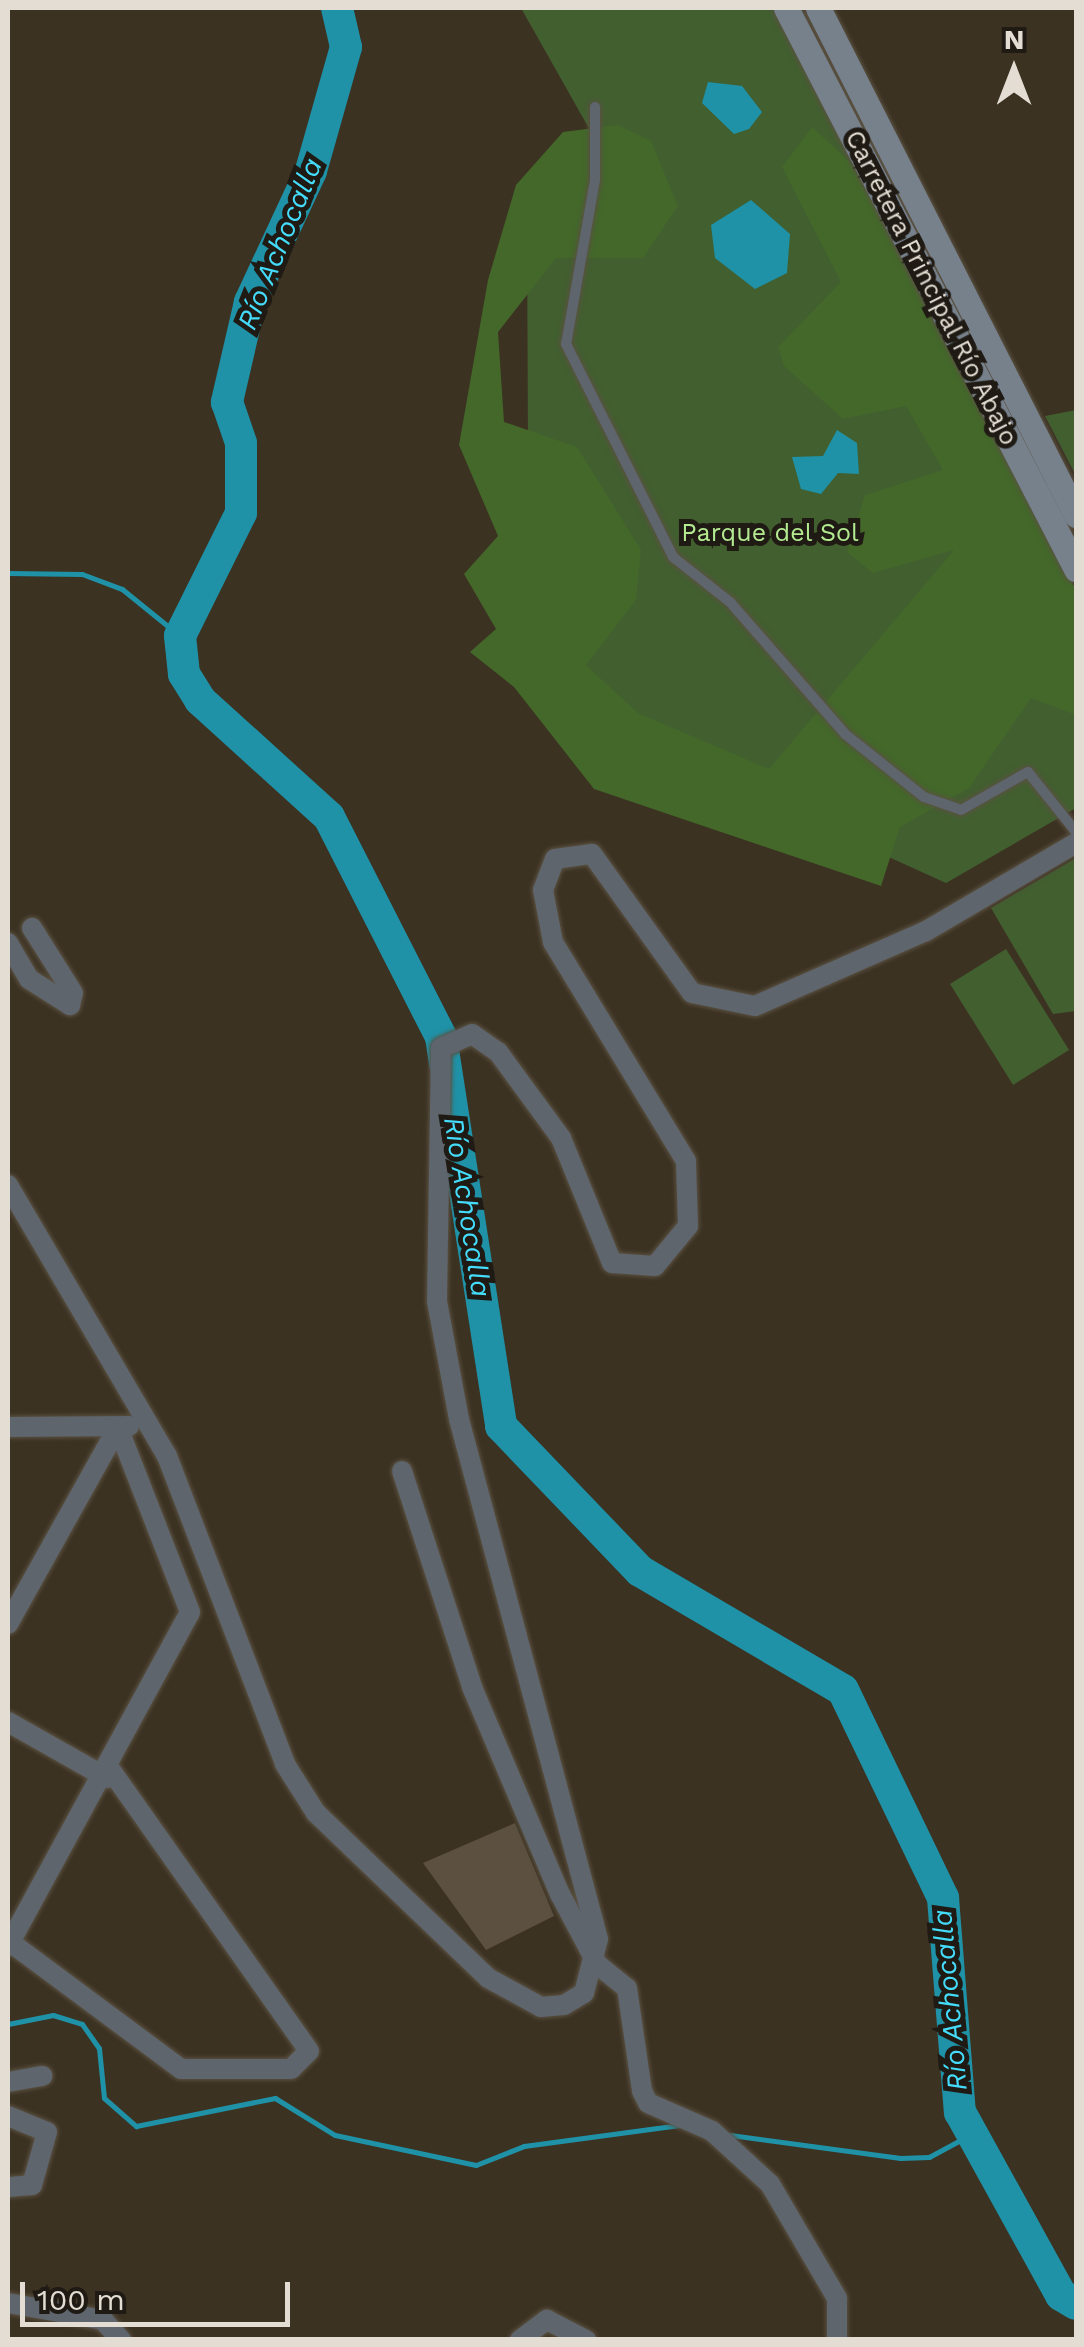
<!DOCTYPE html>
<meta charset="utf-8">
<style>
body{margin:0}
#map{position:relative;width:1084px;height:2347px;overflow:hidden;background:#3c3222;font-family:"Work Sans",sans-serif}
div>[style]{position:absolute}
.green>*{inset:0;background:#425f30;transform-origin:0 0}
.forest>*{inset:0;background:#43682a}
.water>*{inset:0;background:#1f92a7}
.stream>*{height:5px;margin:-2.5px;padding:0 2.5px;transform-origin:2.5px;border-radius:2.5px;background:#1f92a7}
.river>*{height:32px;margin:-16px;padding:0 16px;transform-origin:16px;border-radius:16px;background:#1f92a7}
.building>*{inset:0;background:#5c5140}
.roads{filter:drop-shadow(0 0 2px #5a5142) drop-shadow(0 0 2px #5a5142)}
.service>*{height:10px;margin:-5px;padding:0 5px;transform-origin:5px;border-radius:5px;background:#5e656c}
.minor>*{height:20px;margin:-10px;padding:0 10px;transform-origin:10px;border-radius:10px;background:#5e656c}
.secondary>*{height:25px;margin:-12.5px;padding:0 12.5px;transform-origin:12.5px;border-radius:12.5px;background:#76818c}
span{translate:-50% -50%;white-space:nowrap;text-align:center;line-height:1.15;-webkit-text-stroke:10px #1f1a13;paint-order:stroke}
.street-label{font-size:25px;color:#e3ddd3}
.park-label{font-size:25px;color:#b3ea91}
.water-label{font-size:28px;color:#44dcfa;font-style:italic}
.frame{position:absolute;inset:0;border:10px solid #e3ddd3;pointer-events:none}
.north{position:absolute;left:964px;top:20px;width:100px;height:100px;-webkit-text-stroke:8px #1f1a13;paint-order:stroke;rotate:0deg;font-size:28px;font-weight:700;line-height:40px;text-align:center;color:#e3ddd3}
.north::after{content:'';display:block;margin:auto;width:35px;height:45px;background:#e3ddd3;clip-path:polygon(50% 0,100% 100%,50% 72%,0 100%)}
.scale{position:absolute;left:20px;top:2282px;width:270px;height:45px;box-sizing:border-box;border:5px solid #e3ddd3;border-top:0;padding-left:12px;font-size:30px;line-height:35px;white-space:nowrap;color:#e3ddd3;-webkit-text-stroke:8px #1f1a13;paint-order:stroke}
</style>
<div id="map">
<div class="green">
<div style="clip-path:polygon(521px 8px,773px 8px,1076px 590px,1076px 808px,946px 883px,514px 687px,528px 450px,527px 224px,591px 132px)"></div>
<div style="clip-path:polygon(1076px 410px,1076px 476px,1045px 416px)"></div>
<div style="clip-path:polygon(1076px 858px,1076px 1011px,1053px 1014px,991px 908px)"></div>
<div style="left:1006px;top:949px;width:119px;height:66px;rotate:58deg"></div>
</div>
<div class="forest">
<div style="clip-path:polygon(618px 125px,651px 141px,678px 206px,643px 258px,556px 258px,498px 332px,504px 422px,577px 447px,641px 550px,636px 600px,586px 665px,638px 713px,769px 769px,954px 550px,873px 573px,847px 552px,865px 495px,943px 470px,906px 406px,843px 419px,784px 366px,778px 347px,841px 282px,782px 167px,812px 127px,849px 161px,879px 213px,1076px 590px,1076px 715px,1031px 698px,969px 788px,900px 827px,881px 886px,594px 789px,514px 687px,470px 652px,496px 629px,464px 574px,498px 536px,459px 445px,488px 280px,516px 185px,563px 132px)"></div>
</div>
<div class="water">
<div style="clip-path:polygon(708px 82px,742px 86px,762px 112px,749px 129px,734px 134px,702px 103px)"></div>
<div style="clip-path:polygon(751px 200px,790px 234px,787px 273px,755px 289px,715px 258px,711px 225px)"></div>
<div style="clip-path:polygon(837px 430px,857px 443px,859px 474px,838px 473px,821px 494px,801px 489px,792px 457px,823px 456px)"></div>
</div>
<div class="stream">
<div style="left:8px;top:573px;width:74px;rotate:0.8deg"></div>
<div style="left:82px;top:574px;width:43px;rotate:20.6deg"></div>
<div style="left:122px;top:589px;width:75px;rotate:39deg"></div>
<div style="left:8px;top:2024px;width:46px;rotate:-11.3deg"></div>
<div style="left:53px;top:2015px;width:30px;rotate:17deg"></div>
<div style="left:82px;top:2024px;width:29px;rotate:55deg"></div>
<div style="left:99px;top:2048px;width:50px;rotate:84.3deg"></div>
<div style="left:104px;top:2098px;width:43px;rotate:41.2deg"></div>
<div style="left:136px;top:2126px;width:142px;rotate:-11.4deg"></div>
<div style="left:275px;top:2098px;width:70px;rotate:31.7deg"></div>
<div style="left:335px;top:2135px;width:144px;rotate:12deg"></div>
<div style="left:476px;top:2165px;width:52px;rotate:-21.6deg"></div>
<div style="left:524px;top:2146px;width:157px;rotate:-7.7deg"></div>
<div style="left:730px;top:2135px;width:172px;rotate:7.7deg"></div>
<div style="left:900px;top:2158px;width:29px;rotate:-2deg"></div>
<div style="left:929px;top:2157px;width:59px;rotate:-28.3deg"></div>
<div style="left:981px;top:2129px;width:11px;rotate:128deg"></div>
</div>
<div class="river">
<div style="left:337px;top:8px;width:40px;rotate:77deg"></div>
<div style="left:346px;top:47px;width:129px;rotate:105.8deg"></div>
<div style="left:311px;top:171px;width:145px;rotate:115deg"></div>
<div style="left:250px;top:302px;width:103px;rotate:103deg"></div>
<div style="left:227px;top:402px;width:43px;rotate:71.1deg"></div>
<div style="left:241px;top:443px;width:70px;rotate:90deg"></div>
<div style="left:241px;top:513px;width:137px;rotate:116.4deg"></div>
<div style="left:180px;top:636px;width:38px;rotate:84deg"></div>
<div style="left:184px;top:674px;width:31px;rotate:58deg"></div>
<div style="left:200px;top:700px;width:174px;rotate:42.2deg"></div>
<div style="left:329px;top:817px;width:247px;rotate:63deg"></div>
<div style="left:441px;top:1037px;width:394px;rotate:81.2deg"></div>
<div style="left:501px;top:1426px;width:201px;rotate:46.2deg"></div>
<div style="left:640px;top:1571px;width:235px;rotate:30.4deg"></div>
<div style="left:843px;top:1690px;width:231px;rotate:64.3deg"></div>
<div style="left:943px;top:1898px;width:215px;rotate:85.5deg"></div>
<div style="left:960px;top:2112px;width:209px;rotate:61.1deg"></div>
<div style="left:1061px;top:2295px;width:17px;rotate:31deg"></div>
</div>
<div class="building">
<div style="clip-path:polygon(515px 1823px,554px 1916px,486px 1950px,423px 1863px)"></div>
</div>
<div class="roads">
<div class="service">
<div style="left:595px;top:107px;width:73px;rotate:90deg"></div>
<div style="left:595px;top:180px;width:167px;rotate:100deg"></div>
<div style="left:566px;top:344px;width:238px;rotate:63.3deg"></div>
<div style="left:673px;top:557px;width:73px;rotate:38.3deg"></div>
<div style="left:730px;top:602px;width:175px;rotate:48.9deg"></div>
<div style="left:845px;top:734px;width:101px;rotate:38.6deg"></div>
<div style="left:924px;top:797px;width:39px;rotate:19deg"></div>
<div style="left:961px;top:810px;width:77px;rotate:-29.6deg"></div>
<div style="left:1028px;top:772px;width:77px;rotate:51.3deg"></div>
</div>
<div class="minor">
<div style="left:8px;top:943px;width:42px;rotate:59.7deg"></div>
<div style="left:29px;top:979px;width:49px;rotate:32.4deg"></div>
<div style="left:70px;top:1005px;width:12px;rotate:-76deg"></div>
<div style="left:73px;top:993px;width:77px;rotate:-122.2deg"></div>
<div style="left:8px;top:1185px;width:314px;rotate:59.6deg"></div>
<div style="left:167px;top:1456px;width:330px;rotate:69deg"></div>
<div style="left:285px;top:1764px;width:58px;rotate:57.7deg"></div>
<div style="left:316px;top:1813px;width:238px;rotate:43.8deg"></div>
<div style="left:488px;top:1978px;width:60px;rotate:28.7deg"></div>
<div style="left:541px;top:2007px;width:23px;rotate:-5deg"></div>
<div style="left:564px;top:2005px;width:23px;rotate:-31deg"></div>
<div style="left:584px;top:1993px;width:56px;rotate:-75.5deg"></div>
<div style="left:598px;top:1939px;width:538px;rotate:-104.97deg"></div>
<div style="left:459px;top:1419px;width:120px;rotate:-100.6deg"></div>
<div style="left:437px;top:1301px;width:253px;rotate:-89.1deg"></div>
<div style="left:441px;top:1048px;width:34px;rotate:-24deg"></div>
<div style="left:472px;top:1034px;width:32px;rotate:35deg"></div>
<div style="left:498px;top:1052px;width:107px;rotate:53.8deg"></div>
<div style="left:561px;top:1138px;width:135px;rotate:67.8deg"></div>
<div style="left:612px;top:1263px;width:43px;rotate:4deg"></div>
<div style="left:655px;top:1266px;width:52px;rotate:-50.5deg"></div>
<div style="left:688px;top:1226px;width:65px;rotate:-91.8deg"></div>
<div style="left:686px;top:1161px;width:256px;rotate:-121.3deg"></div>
<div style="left:553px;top:942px;width:53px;rotate:-100.9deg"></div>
<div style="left:543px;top:890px;width:33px;rotate:-69deg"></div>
<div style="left:555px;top:859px;width:37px;rotate:-8deg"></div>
<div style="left:592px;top:854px;width:171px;rotate:54.3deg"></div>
<div style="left:692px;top:993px;width:64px;rotate:11.7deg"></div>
<div style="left:755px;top:1006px;width:187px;rotate:-23.7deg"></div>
<div style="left:926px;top:931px;width:174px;rotate:-30.4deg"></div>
<div style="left:8px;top:1427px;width:121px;rotate:-0.5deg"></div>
<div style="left:402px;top:1471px;width:227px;rotate:72deg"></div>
<div style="left:472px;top:1687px;width:225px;rotate:67deg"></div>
<div style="left:560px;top:1894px;width:79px;rotate:62.1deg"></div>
<div style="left:597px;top:1964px;width:38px;rotate:39deg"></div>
<div style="left:627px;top:1988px;width:104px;rotate:81.7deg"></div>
<div style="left:642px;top:2091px;width:13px;rotate:63deg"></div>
<div style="left:648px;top:2103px;width:70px;rotate:23.6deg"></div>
<div style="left:712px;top:2131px;width:79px;rotate:42.4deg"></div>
<div style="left:770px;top:2184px;width:132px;rotate:59.6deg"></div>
<div style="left:837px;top:2298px;width:42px;rotate:90deg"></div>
<div style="left:8px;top:1624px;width:226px;rotate:-60.8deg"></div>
<div style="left:8px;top:1722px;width:114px;rotate:29.5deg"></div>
<div style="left:10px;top:1942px;width:213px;rotate:36.6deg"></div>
<div style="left:181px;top:2069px;width:110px"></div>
<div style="left:291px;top:2069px;width:25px;rotate:-45deg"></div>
<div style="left:309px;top:2051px;width:344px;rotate:-125.2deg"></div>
<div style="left:8px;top:1946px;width:380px;rotate:-61.4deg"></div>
<div style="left:190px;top:1612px;width:199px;rotate:-111.3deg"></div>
<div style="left:8px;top:2082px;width:35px;rotate:-10deg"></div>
<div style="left:8px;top:2116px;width:42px;rotate:22.3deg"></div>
<div style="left:47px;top:2132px;width:55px;rotate:105.8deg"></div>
<div style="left:32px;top:2185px;width:24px;rotate:175deg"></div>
<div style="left:8px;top:2303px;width:97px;rotate:10.1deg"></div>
<div style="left:103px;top:2320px;width:27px;rotate:48deg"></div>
<div style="left:520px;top:2340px;width:34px;rotate:-37deg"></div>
<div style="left:547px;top:2320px;width:44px;rotate:27.1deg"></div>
</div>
<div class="secondary">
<div style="left:786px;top:8px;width:632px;rotate:62.66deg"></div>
<div style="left:818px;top:8px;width:569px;rotate:63.03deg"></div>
</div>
</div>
<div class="street-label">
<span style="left:931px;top:288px;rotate:63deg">Carretera Principal Río Abajo</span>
</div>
<div class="park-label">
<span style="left:770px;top:533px">Parque del Sol</span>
</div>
<div class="water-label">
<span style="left:280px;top:244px;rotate:-68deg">Río Achocalla</span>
<span style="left:467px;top:1207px;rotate:81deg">Río Achocalla</span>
<span style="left:950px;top:2000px;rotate:-95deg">Río Achocalla</span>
</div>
<div class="frame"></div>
<div class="north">N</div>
<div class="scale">100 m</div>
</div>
